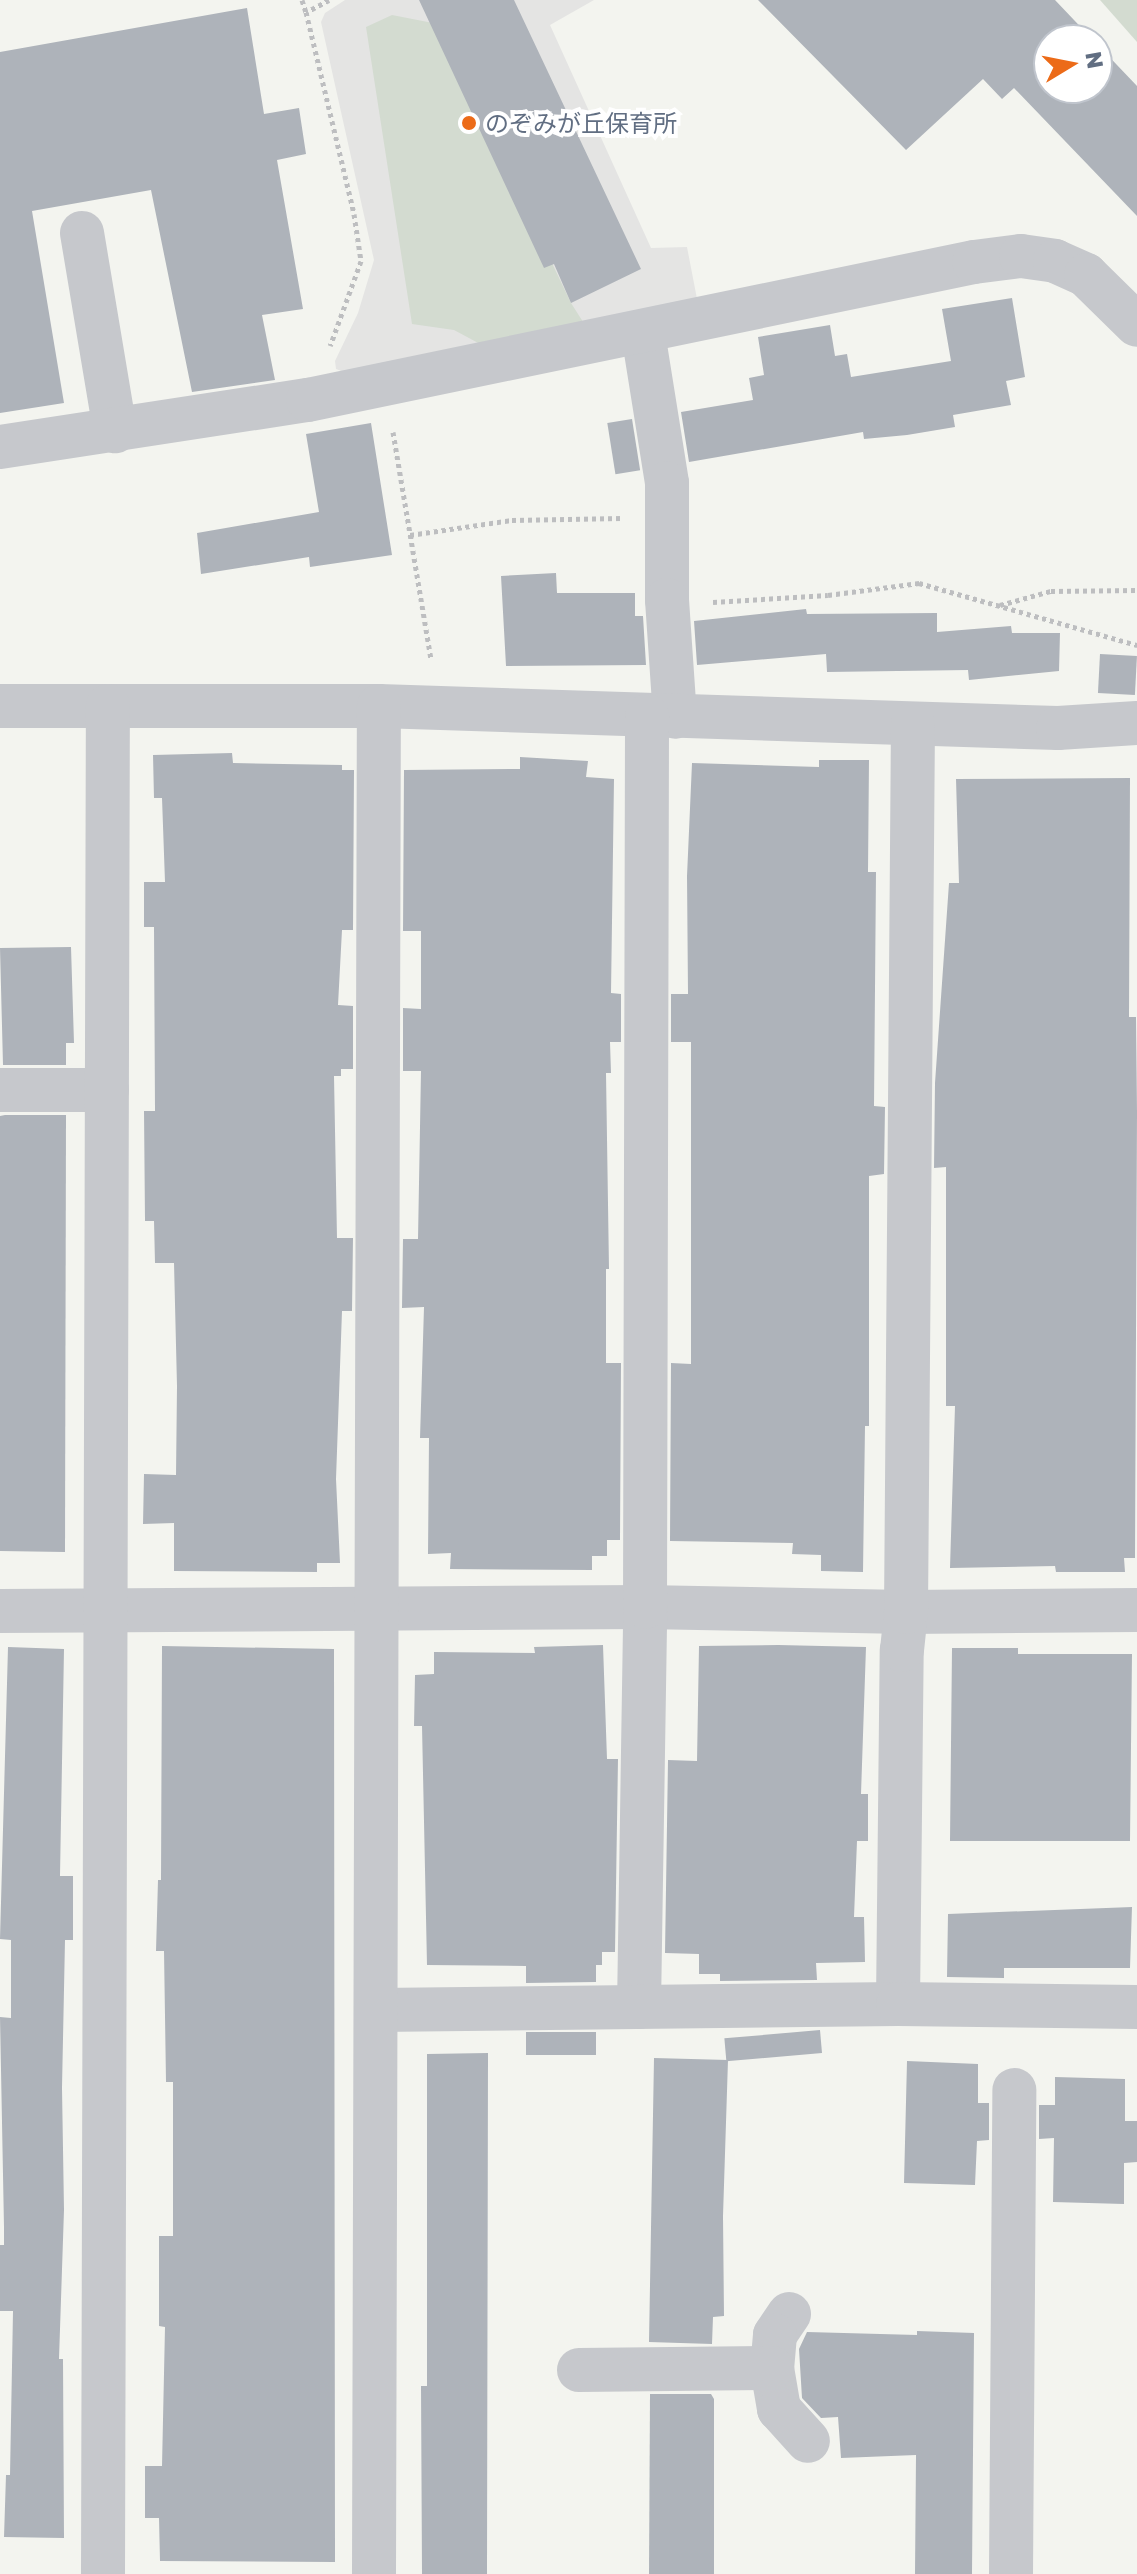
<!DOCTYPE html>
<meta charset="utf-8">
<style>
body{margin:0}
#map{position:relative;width:1137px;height:2574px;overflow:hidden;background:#f3f4ef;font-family:"Golos Text","Noto Sans JP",sans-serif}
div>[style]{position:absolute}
.built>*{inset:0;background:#e4e4e3}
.green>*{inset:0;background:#d3dbd0}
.building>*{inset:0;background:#aeb3ba;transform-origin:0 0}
.path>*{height:5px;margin-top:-2.5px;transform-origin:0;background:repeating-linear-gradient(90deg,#bdbec0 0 4px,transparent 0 8px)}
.minor>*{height:44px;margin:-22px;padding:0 22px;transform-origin:22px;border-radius:22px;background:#c6c8cc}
.dots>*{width:22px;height:22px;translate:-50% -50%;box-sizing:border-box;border:4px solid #fff;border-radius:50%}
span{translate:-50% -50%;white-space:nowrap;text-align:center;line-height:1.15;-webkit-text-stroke:8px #fff;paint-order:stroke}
.poi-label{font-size:24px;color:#616e82}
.left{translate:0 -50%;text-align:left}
.north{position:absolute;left:1033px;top:24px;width:80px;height:80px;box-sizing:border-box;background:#fff;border:2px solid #c0c5cd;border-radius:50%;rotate:80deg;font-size:22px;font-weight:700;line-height:32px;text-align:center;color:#616e82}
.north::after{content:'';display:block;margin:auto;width:28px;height:36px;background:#ec6b18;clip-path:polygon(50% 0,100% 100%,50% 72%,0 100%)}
</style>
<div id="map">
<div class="built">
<div style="clip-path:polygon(345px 0,594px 0,550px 25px,651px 248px,687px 247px,698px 304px,344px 372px,336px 369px,335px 361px,358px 313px,374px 260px,321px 22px,325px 13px)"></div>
</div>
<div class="green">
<div style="clip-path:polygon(1100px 0,1137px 0,1137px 42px)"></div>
<div style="clip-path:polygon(392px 15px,438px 24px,571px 303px,585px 325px,482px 345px,454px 330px,412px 324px,366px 27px)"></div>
</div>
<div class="building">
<div style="clip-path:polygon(419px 0,514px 0,641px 269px,571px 303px,554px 264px,544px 268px)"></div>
<div style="clip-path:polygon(758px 0,1055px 0,1093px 40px,1049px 40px,1049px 88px,1097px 88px,1097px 44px,1137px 86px,1137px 216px,1014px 88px,1002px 99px,983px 79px,906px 150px)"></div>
<div style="clip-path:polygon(247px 8px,264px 114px,299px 108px,306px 154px,277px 160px,303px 309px,262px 315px,275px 380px,192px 392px,151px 190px,32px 211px,64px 403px,0 413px,0 52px)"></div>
<div style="clip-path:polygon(1012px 298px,1025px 377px,1006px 381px,1011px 405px,953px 415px,955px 427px,907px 435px,864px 439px,863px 432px,689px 462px,681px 412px,753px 400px,749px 378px,764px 375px,758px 337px,830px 325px,835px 356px,847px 354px,851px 377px,951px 361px,942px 309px)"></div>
<div style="left:632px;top:419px;width:52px;height:25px;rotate:81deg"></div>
<div style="clip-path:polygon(371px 423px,392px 555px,310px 567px,309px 557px,201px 574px,197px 533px,319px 512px,306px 434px)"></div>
<div style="clip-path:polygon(556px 573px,557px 593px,635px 593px,635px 616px,643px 616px,646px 665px,506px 666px,501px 576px)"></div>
<div style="clip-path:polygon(806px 609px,807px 614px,937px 613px,937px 632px,1011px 626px,1012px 633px,1060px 633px,1059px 671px,969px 680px,968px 670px,827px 672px,826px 654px,697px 665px,694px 621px)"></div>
<div style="left:1100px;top:654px;width:37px;height:39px;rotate:3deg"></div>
<div style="clip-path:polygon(232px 753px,233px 763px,342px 765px,342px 770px,354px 770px,353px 930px,342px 930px,338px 1005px,353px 1006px,353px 1069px,341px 1069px,341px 1076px,334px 1076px,337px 1238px,353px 1238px,352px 1311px,342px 1311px,336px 1479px,340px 1563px,317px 1563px,317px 1572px,174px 1571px,174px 1523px,143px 1524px,144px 1474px,176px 1475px,177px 1386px,174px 1263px,155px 1263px,154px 1221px,145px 1221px,144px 1111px,155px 1111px,154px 927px,144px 927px,144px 882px,165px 882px,162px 798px,154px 798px,153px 755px)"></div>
<div style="clip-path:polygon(520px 757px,588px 761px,586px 777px,614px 779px,611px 993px,621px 994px,621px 1042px,610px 1042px,611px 1073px,606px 1073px,609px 1269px,606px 1269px,606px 1363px,621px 1363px,620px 1540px,607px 1540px,607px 1556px,592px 1556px,592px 1570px,450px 1569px,451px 1553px,428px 1554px,429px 1438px,420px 1438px,424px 1307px,402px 1308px,403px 1239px,418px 1239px,421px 1071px,403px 1071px,403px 1008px,421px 1009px,421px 931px,403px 931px,404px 770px,520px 769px)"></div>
<div style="clip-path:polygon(819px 760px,869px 760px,868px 872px,876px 872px,874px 1106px,885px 1107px,884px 1174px,869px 1176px,869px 1426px,865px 1426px,863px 1572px,821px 1571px,821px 1555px,792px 1554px,793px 1543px,670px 1541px,671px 1363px,691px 1364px,691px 1042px,671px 1042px,671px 994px,688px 994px,687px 876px,692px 763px,819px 767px)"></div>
<div style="clip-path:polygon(1130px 778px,1129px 1017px,1136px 1017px,1137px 1113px,1135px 1558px,1124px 1558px,1125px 1572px,1056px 1572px,1055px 1566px,950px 1568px,955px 1406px,946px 1406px,946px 1167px,934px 1168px,935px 1083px,949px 883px,959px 883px,956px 779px)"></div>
<div style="clip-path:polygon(71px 947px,74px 1043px,66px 1043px,66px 1065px,3px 1065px,0 948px)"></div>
<div style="clip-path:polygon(5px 1115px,66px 1115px,65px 1552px,0 1551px,0 1116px)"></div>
<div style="clip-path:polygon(603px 1645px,607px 1759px,618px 1759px,615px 1952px,602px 1952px,602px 1965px,596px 1965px,596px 1982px,526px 1983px,526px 1966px,427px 1965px,422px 1726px,414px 1726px,415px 1675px,434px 1674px,434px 1652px,535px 1653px,534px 1647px)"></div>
<div style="clip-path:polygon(778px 1645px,866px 1647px,861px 1794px,868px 1794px,868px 1841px,857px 1841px,854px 1917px,864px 1917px,865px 1962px,816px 1963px,817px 1980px,720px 1981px,720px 1974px,699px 1974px,699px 1954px,665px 1953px,668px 1760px,697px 1761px,699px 1646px)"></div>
<div style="clip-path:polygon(162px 1646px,334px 1649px,335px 2562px,160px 2561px,159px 2518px,145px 2518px,145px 2466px,162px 2466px,165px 2327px,159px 2326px,159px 2236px,173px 2236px,173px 2082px,166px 2082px,164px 1951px,156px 1951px,158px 1880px,161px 1880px)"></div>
<div style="clip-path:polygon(8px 1647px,64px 1649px,60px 1876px,73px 1876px,73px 1940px,65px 1940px,62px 2088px,64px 2210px,59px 2359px,63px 2359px,64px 2538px,4px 2537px,6px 2475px,10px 2475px,13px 2311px,0 2311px,0 2245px,4px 2245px,4px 2227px,0 2017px,11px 2018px,11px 1940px,0 1939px)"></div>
<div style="clip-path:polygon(952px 1648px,1018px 1648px,1018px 1654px,1132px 1654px,1130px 1841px,950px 1841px)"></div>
<div style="clip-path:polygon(1132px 1907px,1130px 1968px,1004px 1968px,1004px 1978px,947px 1977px,948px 1914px)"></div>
<div style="left:820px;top:2030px;width:23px;height:96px;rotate:85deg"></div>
<div style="left:596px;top:2032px;width:23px;height:70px;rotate:90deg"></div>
<div style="clip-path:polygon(488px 2053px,487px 2574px,422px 2574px,421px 2386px,427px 2386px,427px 2054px)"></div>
<div style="clip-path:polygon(654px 2058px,728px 2060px,723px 2216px,724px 2316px,713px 2317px,712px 2344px,649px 2342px)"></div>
<div style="clip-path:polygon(907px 2061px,978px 2064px,978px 2103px,989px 2103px,989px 2140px,977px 2141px,975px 2185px,904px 2183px)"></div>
<div style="clip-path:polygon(1055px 2077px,1125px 2079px,1125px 2121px,1137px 2121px,1137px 2162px,1124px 2163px,1124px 2204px,1053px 2202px,1054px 2138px,1039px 2139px,1039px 2105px,1055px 2105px)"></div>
<div style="clip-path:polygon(917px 2331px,974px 2333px,972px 2574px,915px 2574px,916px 2455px,841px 2458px,838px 2417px,821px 2418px,802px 2398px,799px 2349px,807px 2332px,917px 2335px)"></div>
<div style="clip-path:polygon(650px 2394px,711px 2394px,714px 2399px,714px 2574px,649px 2574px)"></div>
</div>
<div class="path">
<div style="left:302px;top:0;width:13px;rotate:72deg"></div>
<div style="left:329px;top:0;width:26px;rotate:152deg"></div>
<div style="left:306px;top:12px;width:208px;rotate:76.6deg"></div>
<div style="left:354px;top:214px;width:48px;rotate:81.5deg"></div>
<div style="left:361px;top:261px;width:90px;rotate:110deg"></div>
<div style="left:393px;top:432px;width:230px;rotate:80.5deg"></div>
<div style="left:410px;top:535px;width:103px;rotate:-8.4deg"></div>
<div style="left:512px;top:520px;width:110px;rotate:-1deg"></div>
<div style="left:713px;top:602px;width:115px;rotate:-3.5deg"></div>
<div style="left:828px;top:595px;width:92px;rotate:-7.5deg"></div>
<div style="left:919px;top:583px;width:227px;rotate:15.9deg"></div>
<div style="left:1000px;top:605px;width:53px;rotate:-15.4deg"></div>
<div style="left:1051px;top:591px;width:86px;rotate:-0.7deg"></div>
</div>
<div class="minor">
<div style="left:82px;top:233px;width:201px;rotate:80.5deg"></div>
<div style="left:643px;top:333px;width:152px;rotate:80.9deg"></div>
<div style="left:667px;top:483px;width:117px;rotate:90deg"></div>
<div style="left:667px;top:600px;width:117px;rotate:86.1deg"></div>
<div style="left:0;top:447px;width:312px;rotate:-8.7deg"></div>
<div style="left:308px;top:400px;width:680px;rotate:-11.71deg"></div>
<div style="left:974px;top:262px;width:47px;rotate:-7.3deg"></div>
<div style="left:1021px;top:256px;width:34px;rotate:8deg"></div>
<div style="left:1055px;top:261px;width:34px;rotate:24deg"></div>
<div style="left:1086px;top:275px;width:71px;rotate:44.4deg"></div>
<div style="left:0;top:706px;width:379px"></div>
<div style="left:379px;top:706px;width:679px;rotate:1.86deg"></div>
<div style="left:1058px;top:728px;width:79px;rotate:-3.6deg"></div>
<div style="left:0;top:1090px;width:107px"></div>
<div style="left:0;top:1611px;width:645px;rotate:-0.36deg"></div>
<div style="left:645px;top:1607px;width:261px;rotate:1.1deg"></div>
<div style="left:906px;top:1612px;width:231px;rotate:-0.5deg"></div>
<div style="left:898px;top:2004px;width:354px;rotate:-89.4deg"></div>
<div style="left:902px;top:1650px;width:38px;rotate:-84deg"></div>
<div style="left:906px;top:1612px;width:888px;rotate:-89.55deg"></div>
<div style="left:639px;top:2007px;width:400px;rotate:-89.1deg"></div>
<div style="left:645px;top:1607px;width:891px;rotate:-89.87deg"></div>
<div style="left:378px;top:2010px;width:520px;rotate:-0.66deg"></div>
<div style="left:898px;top:2004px;width:239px;rotate:0.7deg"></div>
<div style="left:789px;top:2314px;width:25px;rotate:124deg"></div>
<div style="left:775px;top:2335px;width:33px;rotate:95deg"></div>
<div style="left:772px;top:2368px;width:42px;rotate:80.3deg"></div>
<div style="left:779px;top:2409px;width:43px;rotate:47.8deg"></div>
<div style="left:579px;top:2370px;width:193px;rotate:-0.6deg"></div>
<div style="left:103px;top:2574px;width:1868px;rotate:-89.85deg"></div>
<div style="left:374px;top:2574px;width:1868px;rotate:-89.85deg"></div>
<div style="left:1011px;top:2574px;width:484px;rotate:-89.6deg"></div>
</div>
<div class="dots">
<div style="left:469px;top:123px;background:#ec6b18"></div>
</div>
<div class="poi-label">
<span class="left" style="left:485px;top:123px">のぞみが丘保育所</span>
</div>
<div class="north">N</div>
</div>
